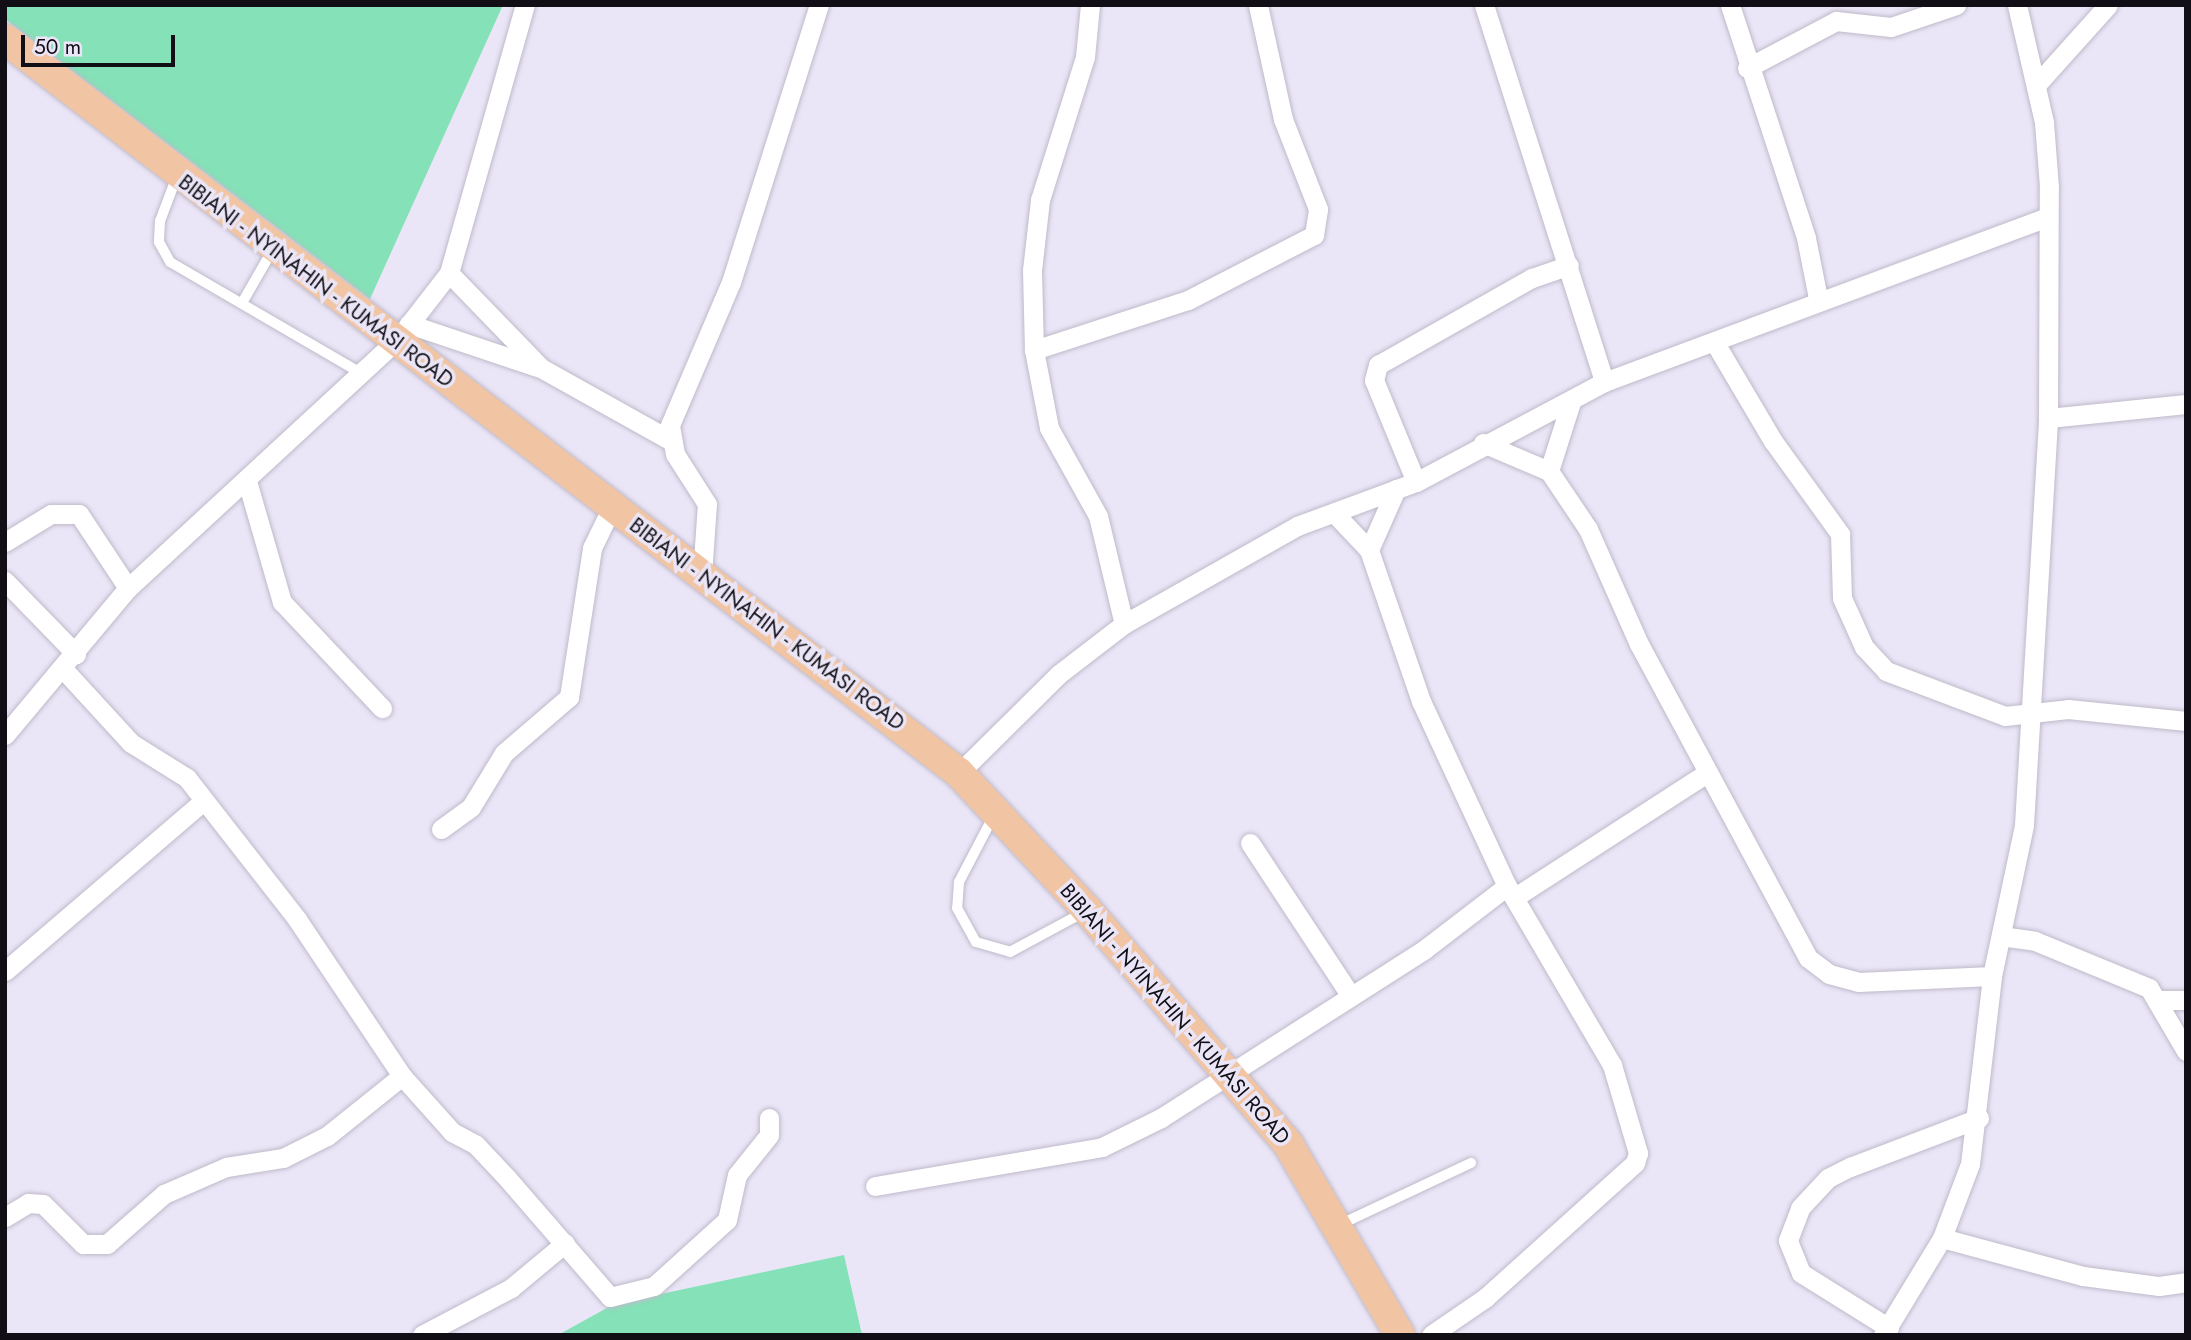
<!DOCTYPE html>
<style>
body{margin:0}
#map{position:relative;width:2191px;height:1340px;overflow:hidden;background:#ebe6f7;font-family:Jost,sans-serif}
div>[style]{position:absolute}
.green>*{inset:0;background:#85e1b7}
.roads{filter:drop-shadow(0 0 2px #bfbaca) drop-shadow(0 0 2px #bfbaca)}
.service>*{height:10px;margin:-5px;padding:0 5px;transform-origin:5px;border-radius:5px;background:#fff}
.minor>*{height:19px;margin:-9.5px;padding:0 9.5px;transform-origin:9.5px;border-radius:9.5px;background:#fff}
.primary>*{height:30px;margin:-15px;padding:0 15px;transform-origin:15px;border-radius:15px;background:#f1c5a3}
span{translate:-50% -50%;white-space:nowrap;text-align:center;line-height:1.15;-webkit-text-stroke:7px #ebe6f7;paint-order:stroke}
.street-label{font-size:21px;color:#110f15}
.frame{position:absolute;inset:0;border:7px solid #110f15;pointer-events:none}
.scale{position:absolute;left:21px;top:35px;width:154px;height:32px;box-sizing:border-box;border:4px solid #110f15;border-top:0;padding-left:9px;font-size:21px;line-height:24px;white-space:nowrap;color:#110f15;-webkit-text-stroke:5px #ebe6f7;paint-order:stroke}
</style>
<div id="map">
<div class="green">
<div style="clip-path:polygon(5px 5px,503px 5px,370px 299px,5px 19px)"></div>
<div style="clip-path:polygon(844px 1255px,862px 1335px,558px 1335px,614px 1304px)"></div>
</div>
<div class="roads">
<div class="service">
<div style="left:177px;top:176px;width:48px;rotate:110.7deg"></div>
<div style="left:160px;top:221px;width:21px;rotate:93deg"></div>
<div style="left:159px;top:242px;width:23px;rotate:61deg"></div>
<div style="left:170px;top:262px;width:221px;rotate:30.2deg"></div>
<div style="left:242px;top:303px;width:62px;rotate:-60.1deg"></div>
<div style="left:994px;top:815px;width:76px;rotate:117.6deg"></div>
<div style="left:959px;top:882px;width:26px;rotate:94deg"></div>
<div style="left:957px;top:908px;width:39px;rotate:61deg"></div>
<div style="left:976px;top:942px;width:35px;rotate:16deg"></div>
<div style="left:1010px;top:952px;width:84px;rotate:-28.4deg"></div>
<div style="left:1339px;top:1225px;width:146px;rotate:-25.2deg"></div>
</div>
<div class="minor">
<div style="left:1090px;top:5px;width:52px;rotate:95.5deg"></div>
<div style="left:1085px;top:57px;width:150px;rotate:107.5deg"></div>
<div style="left:1040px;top:200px;width:70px;rotate:96.5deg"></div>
<div style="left:1032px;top:270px;width:80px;rotate:88.6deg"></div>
<div style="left:1034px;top:350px;width:79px;rotate:79.1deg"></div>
<div style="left:1049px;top:428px;width:101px;rotate:60.9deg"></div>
<div style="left:1098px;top:516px;width:111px;rotate:76.5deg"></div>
<div style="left:1484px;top:5px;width:396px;rotate:72.3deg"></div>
<div style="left:1730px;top:5px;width:245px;rotate:71.9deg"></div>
<div style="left:1806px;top:238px;width:61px;rotate:78.7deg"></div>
<div style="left:1747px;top:68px;width:101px;rotate:-27.8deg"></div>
<div style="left:1836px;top:21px;width:55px;rotate:6.2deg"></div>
<div style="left:1891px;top:27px;width:69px;rotate:-18.7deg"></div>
<div style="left:2037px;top:84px;width:106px;rotate:-48.1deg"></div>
<div style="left:449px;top:273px;width:132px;rotate:45.9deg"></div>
<div style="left:541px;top:368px;width:148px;rotate:29.2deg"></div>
<div style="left:409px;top:324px;width:135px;rotate:18.6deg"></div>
<div style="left:1715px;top:343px;width:114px;rotate:59.4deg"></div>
<div style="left:1773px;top:441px;width:115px;rotate:54.2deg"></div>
<div style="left:1840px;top:534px;width:64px;rotate:88.2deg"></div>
<div style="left:1842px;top:598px;width:54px;rotate:65.8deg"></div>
<div style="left:1864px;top:647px;width:33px;rotate:47deg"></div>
<div style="left:1886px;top:671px;width:127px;rotate:20.7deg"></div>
<div style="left:2005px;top:716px;width:63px;rotate:-6.3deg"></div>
<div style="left:2068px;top:709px;width:119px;rotate:5.8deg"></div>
<div style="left:1034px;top:350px;width:162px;rotate:-18deg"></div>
<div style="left:1188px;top:300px;width:142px;rotate:-27.3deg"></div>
<div style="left:1314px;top:235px;width:26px;rotate:-81deg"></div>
<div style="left:1318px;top:209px;width:97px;rotate:-111.3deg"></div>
<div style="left:1283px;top:119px;width:117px;rotate:-102.4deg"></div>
<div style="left:2048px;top:418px;width:139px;rotate:-5.8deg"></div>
<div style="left:1483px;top:443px;width:72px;rotate:23deg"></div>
<div style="left:1549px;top:471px;width:70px;rotate:56.1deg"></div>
<div style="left:1588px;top:529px;width:126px;rotate:66.1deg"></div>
<div style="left:1639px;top:644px;width:357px;rotate:61.7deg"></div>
<div style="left:1808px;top:958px;width:26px;rotate:37deg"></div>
<div style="left:1829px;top:974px;width:30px;rotate:15deg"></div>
<div style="left:1858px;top:982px;width:134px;rotate:-2.6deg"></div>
<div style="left:1549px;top:471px;width:72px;rotate:-72.3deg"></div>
<div style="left:247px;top:481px;width:126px;rotate:73.9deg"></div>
<div style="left:282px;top:602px;width:146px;rotate:46.7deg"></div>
<div style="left:1416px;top:482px;width:110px;rotate:-112.4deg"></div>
<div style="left:1374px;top:380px;width:16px;rotate:-75deg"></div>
<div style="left:1378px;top:365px;width:177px;rotate:-29.5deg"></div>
<div style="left:1532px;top:278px;width:39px;rotate:-19deg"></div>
<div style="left:1335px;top:514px;width:50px;rotate:46.6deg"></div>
<div style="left:1369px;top:550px;width:160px;rotate:71deg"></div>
<div style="left:1421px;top:701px;width:204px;rotate:65.1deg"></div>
<div style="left:1507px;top:886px;width:208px;rotate:59.6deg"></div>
<div style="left:1612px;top:1065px;width:92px;rotate:73.5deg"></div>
<div style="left:1638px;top:1153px;width:10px;rotate:107deg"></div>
<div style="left:1635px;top:1163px;width:202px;rotate:138deg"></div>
<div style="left:1485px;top:1298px;width:65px;rotate:145.6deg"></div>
<div style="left:5px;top:542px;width:54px;rotate:-31.3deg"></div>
<div style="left:51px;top:514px;width:28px"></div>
<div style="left:79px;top:514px;width:89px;rotate:56.5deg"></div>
<div style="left:1369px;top:550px;width:67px;rotate:-66.1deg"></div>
<div style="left:702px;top:575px;width:71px;rotate:-86deg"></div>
<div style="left:707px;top:504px;width:59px;rotate:-122.6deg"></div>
<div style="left:675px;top:454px;width:29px;rotate:-100deg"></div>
<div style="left:670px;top:425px;width:155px;rotate:-66.9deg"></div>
<div style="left:731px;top:282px;width:291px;rotate:-72.4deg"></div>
<div style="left:5px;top:581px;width:102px;rotate:45.8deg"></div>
<div style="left:5px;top:735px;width:192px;rotate:-50.1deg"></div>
<div style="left:128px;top:588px;width:366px;rotate:-42.7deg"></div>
<div style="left:397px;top:340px;width:85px;rotate:-52.2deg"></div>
<div style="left:449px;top:273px;width:279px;rotate:-74.2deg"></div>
<div style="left:959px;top:773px;width:141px;rotate:-44.7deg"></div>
<div style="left:1059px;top:674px;width:82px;rotate:-37.6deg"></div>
<div style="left:1124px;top:624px;width:199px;rotate:-29.5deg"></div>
<div style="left:1297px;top:526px;width:127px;rotate:-20.3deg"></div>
<div style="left:1416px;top:482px;width:213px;rotate:-28deg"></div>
<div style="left:1604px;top:382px;width:474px;rotate:-20.4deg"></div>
<div style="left:441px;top:829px;width:37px;rotate:-36deg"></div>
<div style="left:471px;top:807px;width:63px;rotate:-58.6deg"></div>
<div style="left:504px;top:753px;width:86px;rotate:-40.7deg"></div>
<div style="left:569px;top:697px;width:151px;rotate:-81.2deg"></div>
<div style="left:592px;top:548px;width:46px;rotate:-64deg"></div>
<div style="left:1250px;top:843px;width:180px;rotate:56.6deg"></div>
<div style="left:1515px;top:897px;width:229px;rotate:-32.9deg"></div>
<div style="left:2001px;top:936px;width:34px;rotate:8deg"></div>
<div style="left:2035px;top:941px;width:123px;rotate:22.4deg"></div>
<div style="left:2149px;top:988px;width:73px;rotate:59.6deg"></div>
<div style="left:5px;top:971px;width:260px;rotate:-40.6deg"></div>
<div style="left:2160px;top:1000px;width:26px"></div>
<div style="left:402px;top:1076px;width:75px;rotate:48.2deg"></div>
<div style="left:452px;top:1132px;width:27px;rotate:28deg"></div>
<div style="left:476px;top:1145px;width:45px;rotate:46.8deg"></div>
<div style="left:507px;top:1178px;width:157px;rotate:49.1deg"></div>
<div style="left:610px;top:1297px;width:45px;rotate:-14deg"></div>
<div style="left:654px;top:1286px;width:98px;rotate:-42.1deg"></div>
<div style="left:727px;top:1220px;width:46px;rotate:-77.5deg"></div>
<div style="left:737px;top:1175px;width:51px;rotate:-51.3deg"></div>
<div style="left:769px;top:1135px;width:17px;rotate:-90deg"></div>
<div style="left:875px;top:1186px;width:230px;rotate:-9.7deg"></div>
<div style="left:1102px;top:1147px;width:66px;rotate:-26.2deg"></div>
<div style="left:1161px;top:1118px;width:313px;rotate:-32.6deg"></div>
<div style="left:1425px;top:949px;width:103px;rotate:-37.5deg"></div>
<div style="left:5px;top:1217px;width:27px;rotate:-31deg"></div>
<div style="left:28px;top:1203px;width:15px;rotate:4deg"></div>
<div style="left:43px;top:1204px;width:57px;rotate:45deg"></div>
<div style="left:83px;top:1244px;width:24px"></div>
<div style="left:107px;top:1244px;width:76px;rotate:-41.3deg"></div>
<div style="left:164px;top:1194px;width:68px;rotate:-23.5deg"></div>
<div style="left:226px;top:1167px;width:58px;rotate:-9deg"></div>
<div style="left:283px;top:1158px;width:49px;rotate:-26.6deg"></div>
<div style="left:327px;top:1136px;width:96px;rotate:-38.7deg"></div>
<div style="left:402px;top:1076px;width:189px;rotate:-123.8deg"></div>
<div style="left:297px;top:919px;width:179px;rotate:-128deg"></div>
<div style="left:187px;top:778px;width:66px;rotate:-148deg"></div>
<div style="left:131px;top:743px;width:99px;rotate:-132.5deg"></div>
<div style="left:1942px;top:1238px;width:146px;rotate:15.1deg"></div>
<div style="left:2083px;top:1276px;width:77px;rotate:7.5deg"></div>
<div style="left:2159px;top:1286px;width:27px;rotate:-8deg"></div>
<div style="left:1889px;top:1328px;width:104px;rotate:-148deg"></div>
<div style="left:1801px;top:1273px;width:35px;rotate:-112deg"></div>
<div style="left:1788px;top:1240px;width:34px;rotate:-69deg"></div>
<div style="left:1800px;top:1208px;width:41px;rotate:-47deg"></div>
<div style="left:1828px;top:1178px;width:25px;rotate:-27deg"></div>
<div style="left:1850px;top:1167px;width:138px;rotate:-20.8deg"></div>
<div style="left:422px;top:1335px;width:101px;rotate:-27.8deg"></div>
<div style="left:511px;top:1288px;width:70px;rotate:-39.8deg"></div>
<div style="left:1883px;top:1335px;width:114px;rotate:-58.7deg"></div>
<div style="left:1942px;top:1238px;width:79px;rotate:-69.3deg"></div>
<div style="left:1970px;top:1164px;width:189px;rotate:-83.3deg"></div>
<div style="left:1992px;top:976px;width:154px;rotate:-78deg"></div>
<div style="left:2024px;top:825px;width:408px;rotate:-86.6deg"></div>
<div style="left:2048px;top:418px;width:231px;rotate:-89.8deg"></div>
<div style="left:2049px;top:187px;width:65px;rotate:-94.4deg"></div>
<div style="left:2044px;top:122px;width:120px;rotate:-103deg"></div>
</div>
<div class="primary">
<div style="left:5px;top:39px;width:1204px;rotate:37.57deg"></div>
<div style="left:959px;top:773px;width:187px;rotate:46.9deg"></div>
<div style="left:1087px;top:910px;width:308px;rotate:49.3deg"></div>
<div style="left:1288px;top:1144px;width:221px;rotate:59.6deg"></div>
</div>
</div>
<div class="street-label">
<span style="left:316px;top:281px;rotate:37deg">BIBIANI - NYINAHIN - KUMASI ROAD</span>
<span style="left:767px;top:624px;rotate:37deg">BIBIANI - NYINAHIN - KUMASI ROAD</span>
<span style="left:1175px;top:1014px;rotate:49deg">BIBIANI - NYINAHIN - KUMASI ROAD</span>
</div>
<div class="frame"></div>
<div class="scale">50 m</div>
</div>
